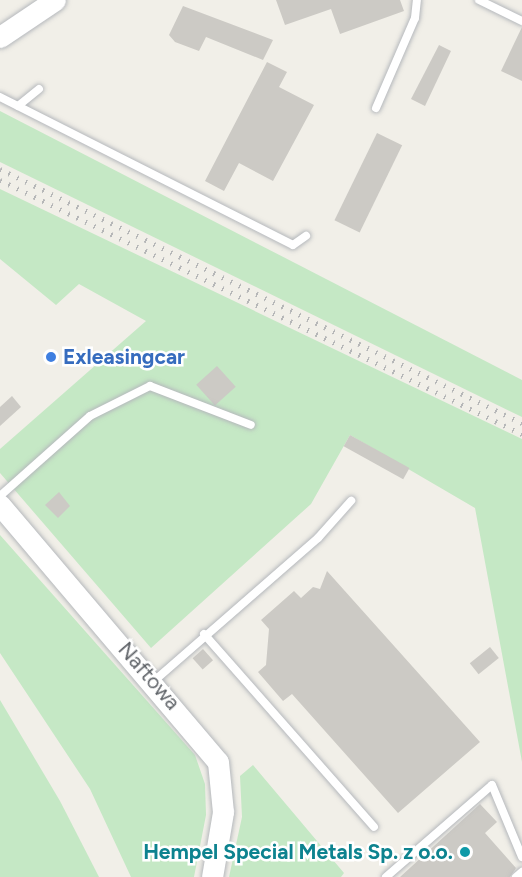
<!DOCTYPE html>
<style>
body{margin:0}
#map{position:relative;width:522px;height:877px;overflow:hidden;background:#f1efe8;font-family:Figtree,sans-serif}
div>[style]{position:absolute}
.green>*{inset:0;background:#c5e8c5}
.building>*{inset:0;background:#cccac5;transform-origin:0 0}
.roads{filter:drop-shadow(0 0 2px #b5b8bc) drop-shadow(0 0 2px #b5b8bc)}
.service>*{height:8px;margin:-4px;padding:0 4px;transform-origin:4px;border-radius:4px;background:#fff}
.tertiary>*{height:21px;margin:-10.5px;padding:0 10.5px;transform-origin:10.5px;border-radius:10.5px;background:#fff}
.rail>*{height:4.5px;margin-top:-2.25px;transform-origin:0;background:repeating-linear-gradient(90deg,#b6b7b8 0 1.5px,transparent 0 9.5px)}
.dots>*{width:16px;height:16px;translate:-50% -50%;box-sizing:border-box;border:3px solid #fff;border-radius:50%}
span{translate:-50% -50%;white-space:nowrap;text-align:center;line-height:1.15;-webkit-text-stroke:5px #fff;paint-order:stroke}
.shop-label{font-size:21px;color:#366cbe;font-weight:700}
.left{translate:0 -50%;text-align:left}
.street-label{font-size:21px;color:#5f6368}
.culture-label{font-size:21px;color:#0d838f;font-weight:700}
.right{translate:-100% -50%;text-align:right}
</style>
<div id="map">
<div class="green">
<div style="clip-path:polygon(0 111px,522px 380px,522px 417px,0 162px)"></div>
<div style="clip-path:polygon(0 189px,522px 439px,522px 762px,475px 508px,350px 435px,311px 504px,151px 648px,0 473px,0 449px,146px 321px,79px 284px,56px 305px,0 259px)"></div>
<div style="clip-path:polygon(0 535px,195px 755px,205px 784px,206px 815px,194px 877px,131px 877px,90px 789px,0 653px)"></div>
<div style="clip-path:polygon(0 700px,60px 801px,99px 877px,0 877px)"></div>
<div style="clip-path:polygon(253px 765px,344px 873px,341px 877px,229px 877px,242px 817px,240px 776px)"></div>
</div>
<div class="building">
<div style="clip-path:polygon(276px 0,400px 0,404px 11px,340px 34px,331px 9px,285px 25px)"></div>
<div style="clip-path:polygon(183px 6px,273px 40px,263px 60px,206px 37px,199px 51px,175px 42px,169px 35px)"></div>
<div style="clip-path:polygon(522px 27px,522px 81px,501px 71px)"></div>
<div style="clip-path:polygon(439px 45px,451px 51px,425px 106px,411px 99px)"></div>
<div style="clip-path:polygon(267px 62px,287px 72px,279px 87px,314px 105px,273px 181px,239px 163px,224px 191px,205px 181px)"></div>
<div style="left:377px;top:133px;width:28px;height:97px;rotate:26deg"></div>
<div style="left:217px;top:366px;width:28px;height:28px;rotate:48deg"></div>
<div style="clip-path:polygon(12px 396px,21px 407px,0 426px,0 407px)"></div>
<div style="left:350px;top:435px;width:68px;height:13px;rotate:29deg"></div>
<div style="clip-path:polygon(59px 492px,70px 506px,58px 518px,45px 505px)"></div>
<div style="clip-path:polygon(327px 571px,480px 742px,398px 813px,292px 694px,283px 701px,258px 672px,266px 665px,269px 629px,261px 620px,294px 591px,301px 598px,313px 587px,320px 589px)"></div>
<div style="left:490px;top:647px;width:14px;height:26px;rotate:51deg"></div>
<div style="left:203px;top:649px;width:15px;height:14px;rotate:48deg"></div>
<div style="clip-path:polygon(480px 804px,497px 822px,485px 833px,516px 868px,510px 877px,400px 877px)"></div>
</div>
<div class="roads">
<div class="service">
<div style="left:479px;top:0;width:48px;rotate:26deg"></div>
<div style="left:0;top:97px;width:328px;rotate:26.8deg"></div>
<div style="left:293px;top:245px;width:16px;rotate:-35deg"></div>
<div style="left:18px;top:106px;width:27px;rotate:-39deg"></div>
<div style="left:376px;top:108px;width:98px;rotate:-66.6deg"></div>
<div style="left:415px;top:18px;width:18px;rotate:-84deg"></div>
<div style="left:0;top:496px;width:120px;rotate:-41.6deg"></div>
<div style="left:90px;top:416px;width:67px;rotate:-26.6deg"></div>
<div style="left:150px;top:386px;width:108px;rotate:21.1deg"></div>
<div style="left:204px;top:634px;width:257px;rotate:48.6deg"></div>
<div style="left:154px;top:681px;width:218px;rotate:-41.1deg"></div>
<div style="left:318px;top:538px;width:50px;rotate:-48.3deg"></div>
<div style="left:386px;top:877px;width:140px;rotate:-41deg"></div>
<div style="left:492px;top:785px;width:78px;rotate:67.4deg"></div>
<div style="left:516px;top:877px;width:8px;rotate:-40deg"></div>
</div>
<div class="tertiary">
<div style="left:0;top:37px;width:66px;rotate:-33.9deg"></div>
<div style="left:0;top:505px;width:337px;rotate:49.7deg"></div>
<div style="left:218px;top:762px;width:50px;rotate:84.3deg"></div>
<div style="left:223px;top:812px;width:66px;rotate:99.6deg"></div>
</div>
</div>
<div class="rail">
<div style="left:0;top:169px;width:581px;rotate:25.95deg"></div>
<div style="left:0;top:180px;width:581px;rotate:25.95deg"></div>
</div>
<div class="dots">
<div style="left:51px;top:357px;background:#3f7fe0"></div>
<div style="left:465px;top:852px;background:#0f9aa8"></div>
</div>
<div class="shop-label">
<span class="left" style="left:63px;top:357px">Exleasingcar</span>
</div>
<div class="street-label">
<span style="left:149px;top:676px;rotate:49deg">Naftowa</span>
</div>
<div class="culture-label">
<span class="right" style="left:453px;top:852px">Hempel Special Metals Sp. z o.o.</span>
</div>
</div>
